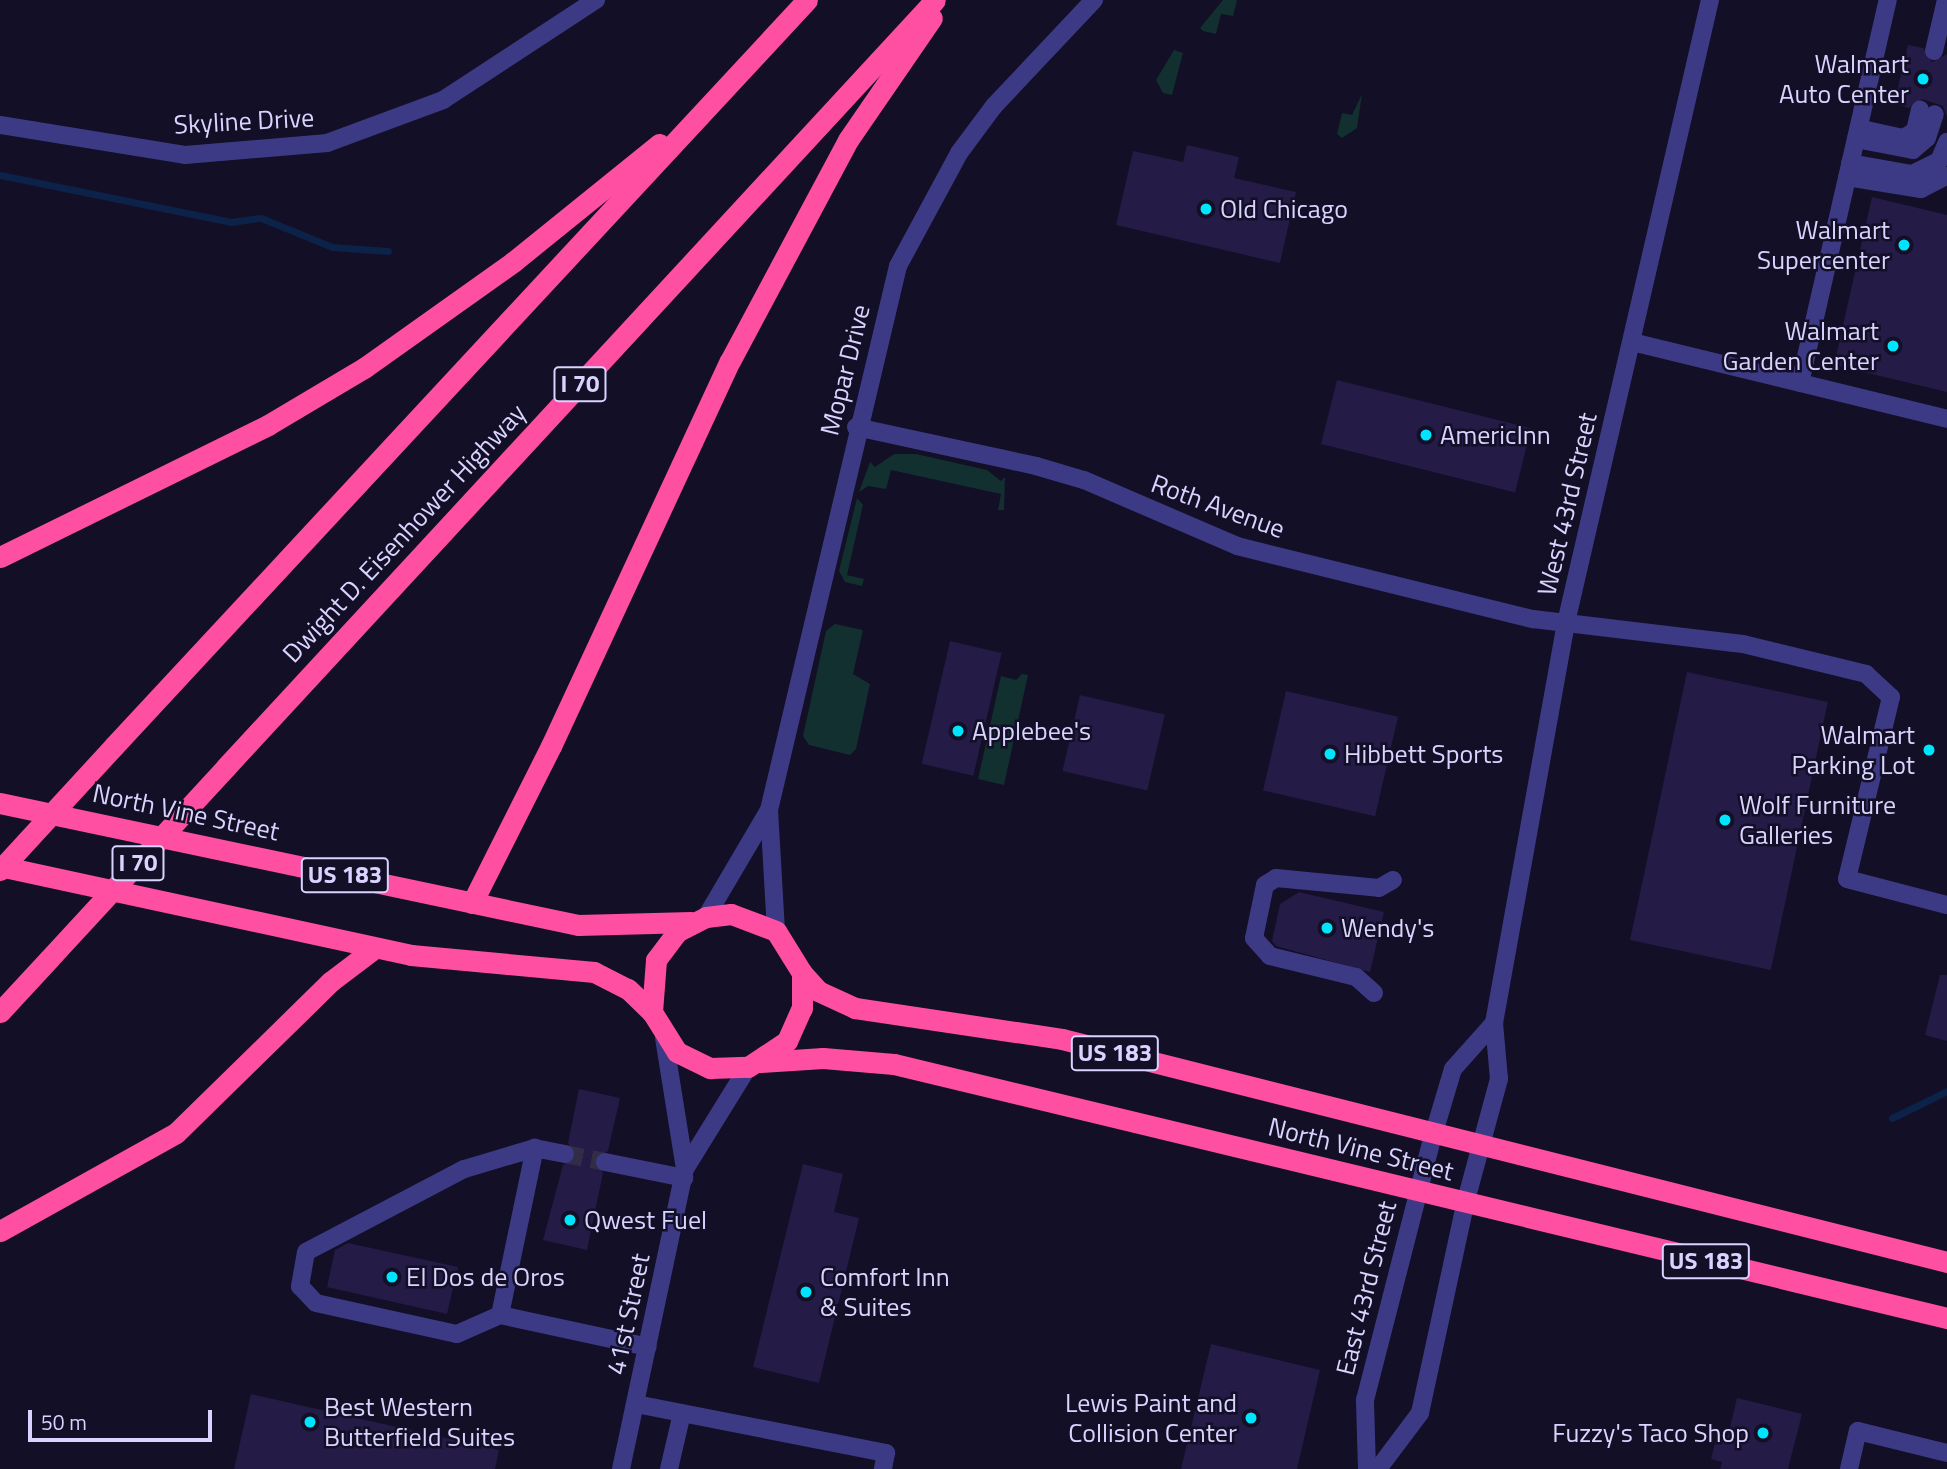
<!DOCTYPE html>
<style>
body{margin:0}
#map{position:relative;width:1947px;height:1469px;overflow:hidden;background:#130f26;font-family:"Titillium Web",sans-serif}
div>[style]{position:absolute}
.green>*{inset:0;background:#12302f}
.stream>*{height:7px;margin:-3.5px;padding:0 3.5px;transform-origin:3.5px;border-radius:3.5px;background:#0c2248}
.building>*{inset:0;background:#241b47;transform-origin:0 0}
.minor-tunnel>*{height:18px;margin-top:-9px;transform-origin:0;background:repeating-linear-gradient(90deg,#312d47 0 18px,transparent 0 27px)}
.minor>*{height:18px;margin:-9px;padding:0 9px;transform-origin:9px;border-radius:9px;background:#3d3a85}
.highway>*{height:21px;margin:-10.5px;padding:0 10.5px;transform-origin:10.5px;border-radius:10.5px;background:#ff4fa3}
.highway-bridge>*{height:21px;margin:-10.5px;padding:0 10.5px;transform-origin:10.5px;border-radius:10.5px;background:#ff4fa3}
.dots>*{width:19px;height:19px;translate:-50% -50%;box-sizing:border-box;border:4px solid #130f26;border-radius:50%}
span{translate:-50% -50%;white-space:nowrap;text-align:center;line-height:1.15;-webkit-text-stroke:5px #130f26;paint-order:stroke}
.shield-label span{padding:2px 5px;background:#130f26;border:2px solid;border-radius:5px;-webkit-text-stroke-width:0}
.shield-label{font-size:24px;color:#d9d4ff;font-weight:700}
.poi-label{font-size:26px;color:#d9d4ff}
.right{translate:-100% -50%;text-align:right}
.left{translate:0 -50%;text-align:left}
.street-label{font-size:26px;color:#d9d4ff}
.scale{position:absolute;left:28px;top:1410px;width:184px;height:32px;box-sizing:border-box;border:4px solid #d9d4ff;border-top:0;padding-left:9px;font-size:21px;line-height:24px;white-space:nowrap;color:#d9d4ff;-webkit-text-stroke:5px #130f26;paint-order:stroke}
</style>
<div id="map">
<div class="green">
<div style="clip-path:polygon(1223px 0,1237px 0,1233px 16px,1221px 14px,1216px 34px,1203px 31px,1200px 28px)"></div>
<div style="clip-path:polygon(1174px 50px,1183px 53px,1172px 95px,1163px 93px,1156px 80px)"></div>
<div style="clip-path:polygon(1362px 94px,1357px 128px,1342px 138px,1337px 134px,1342px 113px,1352px 115px)"></div>
<div style="clip-path:polygon(894px 454px,916px 454px,987px 470px,1001px 481px,1005px 477px,1004px 510px,998px 510px,1001px 494px,891px 470px,886px 489px,868px 486px,859px 492px,870px 462px,875px 467px)"></div>
<div style="clip-path:polygon(857px 498px,863px 505px,847px 575px,864px 579px,862px 586px,845px 582px,839px 571px)"></div>
<div style="clip-path:polygon(835px 624px,863px 630px,853px 674px,870px 684px,856px 749px,850px 755px,809px 745px,803px 736px,826px 631px)"></div>
<div style="clip-path:polygon(1022px 674px,1028px 675px,1004px 785px,978px 779px,1001px 676px,1016px 680px)"></div>
</div>
<div class="stream">
<div style="left:0;top:175px;width:236px;rotate:11.5deg"></div>
<div style="left:231px;top:222px;width:30px;rotate:-8deg"></div>
<div style="left:261px;top:218px;width:77px;rotate:22.2deg"></div>
<div style="left:332px;top:247px;width:56px;rotate:4.1deg"></div>
<div style="left:1892px;top:1118px;width:61px;rotate:-26.1deg"></div>
</div>
<div class="building">
<div style="clip-path:polygon(1908px 45px,1923px 48px,1932px 62px,1947px 54px,1947px 117px,1943px 106px,1922px 99px,1909px 108px,1894px 104px)"></div>
<div style="clip-path:polygon(1187px 145px,1239px 157px,1234px 178px,1296px 192px,1280px 263px,1116px 225px,1133px 151px,1183px 162px)"></div>
<div style="clip-path:polygon(1872px 197px,1947px 215px,1947px 392px,1834px 365px)"></div>
<div style="left:1337px;top:380px;width:200px;height:66px;rotate:14deg"></div>
<div style="left:950px;top:641px;width:53px;height:126px;rotate:13deg"></div>
<div style="left:1687px;top:672px;width:144px;height:274px;rotate:12deg"></div>
<div style="left:1286px;top:691px;width:115px;height:102px;rotate:13deg"></div>
<div style="left:1080px;top:695px;width:87px;height:78px;rotate:13deg"></div>
<div style="clip-path:polygon(1299px 892px,1384px 912px,1370px 972px,1276px 946px,1272px 941px,1280px 904px)"></div>
<div style="clip-path:polygon(1940px 975px,1947px 975px,1947px 1041px,1925px 1035px)"></div>
<div style="clip-path:polygon(579px 1089px,620px 1098px,608px 1151px,594px 1159px,603px 1173px,587px 1250px,543px 1240px,563px 1165px,576px 1157px,568px 1143px)"></div>
<div style="clip-path:polygon(803px 1164px,843px 1174px,834px 1212px,859px 1218px,819px 1383px,753px 1367px)"></div>
<div style="clip-path:polygon(348px 1243px,458px 1267px,447px 1314px,327px 1287px,335px 1250px)"></div>
<div style="clip-path:polygon(1211px 1344px,1320px 1370px,1297px 1469px,1181px 1469px)"></div>
<div style="clip-path:polygon(251px 1394px,499px 1450px,495px 1469px,234px 1469px)"></div>
<div style="clip-path:polygon(1737px 1398px,1802px 1414px,1788px 1469px,1720px 1469px,1722px 1462px,1711px 1459px,1718px 1432px,1728px 1435px)"></div>
</div>
<div class="minor-tunnel">
<div style="left:565px;top:1154px;width:41px;rotate:11.3deg"></div>
</div>
<div class="minor">
<div style="left:1934px;top:51px;width:52px;rotate:-76.8deg"></div>
<div style="left:0;top:125px;width:187px;rotate:9.2deg"></div>
<div style="left:185px;top:155px;width:143px;rotate:-4.8deg"></div>
<div style="left:327px;top:143px;width:124px;rotate:-20.3deg"></div>
<div style="left:443px;top:100px;width:183px;rotate:-33.2deg"></div>
<div style="left:1862px;top:129px;width:42px;rotate:12.4deg"></div>
<div style="left:1903px;top:138px;width:14px;rotate:-30deg"></div>
<div style="left:1915px;top:131px;width:22px;rotate:-77deg"></div>
<div style="left:1856px;top:139px;width:58px;rotate:10.9deg"></div>
<div style="left:1913px;top:150px;width:18px;rotate:-41deg"></div>
<div style="left:1927px;top:138px;width:25px;rotate:-72deg"></div>
<div style="left:1850px;top:163px;width:63px;rotate:10.1deg"></div>
<div style="left:1912px;top:174px;width:30px;rotate:-26deg"></div>
<div style="left:1939px;top:161px;width:21px;rotate:-67deg"></div>
<div style="left:1847px;top:177px;width:75px;rotate:9.2deg"></div>
<div style="left:1921px;top:189px;width:29px;rotate:-27deg"></div>
<div style="left:1632px;top:342px;width:324px;rotate:13.7deg"></div>
<div style="left:1800px;top:383px;width:393px;rotate:-77.1deg"></div>
<div style="left:856px;top:427px;width:184px;rotate:12.2deg"></div>
<div style="left:1036px;top:466px;width:50px;rotate:16.3deg"></div>
<div style="left:1084px;top:480px;width:167px;rotate:23.3deg"></div>
<div style="left:1237px;top:546px;width:305px;rotate:13.9deg"></div>
<div style="left:1533px;top:619px;width:211px;rotate:6.8deg"></div>
<div style="left:1743px;top:644px;width:127px;rotate:13.7deg"></div>
<div style="left:1866px;top:674px;width:34px;rotate:43deg"></div>
<div style="left:1891px;top:697px;width:187px;rotate:103.6deg"></div>
<div style="left:1847px;top:879px;width:103px;rotate:14.6deg"></div>
<div style="left:706px;top:917px;width:124px;rotate:-59.5deg"></div>
<div style="left:776px;top:931px;width:121px;rotate:-93.3deg"></div>
<div style="left:769px;top:810px;width:559px;rotate:-76.66deg"></div>
<div style="left:898px;top:266px;width:128px;rotate:-61.6deg"></div>
<div style="left:959px;top:153px;width:59px;rotate:-53.3deg"></div>
<div style="left:994px;top:106px;width:146px;rotate:-46.7deg"></div>
<div style="left:1374px;top:993px;width:24px;rotate:-138deg"></div>
<div style="left:1356px;top:977px;width:89px;rotate:-166.3deg"></div>
<div style="left:1270px;top:956px;width:24px;rotate:-132deg"></div>
<div style="left:1254px;top:938px;width:54px;rotate:-78.3deg"></div>
<div style="left:1265px;top:885px;width:13px;rotate:-32deg"></div>
<div style="left:1276px;top:878px;width:103px;rotate:5.5deg"></div>
<div style="left:1379px;top:888px;width:16px;rotate:-30deg"></div>
<div style="left:565px;top:1154px;width:31px;rotate:-169deg"></div>
<div style="left:535px;top:1148px;width:74px;rotate:163.5deg"></div>
<div style="left:464px;top:1169px;width:178px;rotate:152.3deg"></div>
<div style="left:306px;top:1252px;width:35px;rotate:100deg"></div>
<div style="left:300px;top:1286px;width:23px;rotate:47deg"></div>
<div style="left:316px;top:1303px;width:144px;rotate:12.4deg"></div>
<div style="left:457px;top:1334px;width:47px;rotate:-23.8deg"></div>
<div style="left:500px;top:1315px;width:151px;rotate:12.2deg"></div>
<div style="left:605px;top:1162px;width:81px;rotate:11.4deg"></div>
<div style="left:685px;top:1169px;width:120px;rotate:-58.3deg"></div>
<div style="left:500px;top:1315px;width:171px;rotate:-78.2deg"></div>
<div style="left:636px;top:1404px;width:255px;rotate:11.1deg"></div>
<div style="left:886px;top:1453px;width:16px;rotate:101deg"></div>
<div style="left:621px;top:1469px;width:307px;rotate:-78deg"></div>
<div style="left:685px;top:1169px;width:133px;rotate:-99.1deg"></div>
<div style="left:669px;top:1469px;width:57px;rotate:-76.9deg"></div>
<div style="left:1367px;top:1469px;width:69px;rotate:-91.7deg"></div>
<div style="left:1365px;top:1400px;width:273px;rotate:-75.6deg"></div>
<div style="left:1433px;top:1136px;width:70px;rotate:-73.4deg"></div>
<div style="left:1453px;top:1069px;width:62px;rotate:-48.3deg"></div>
<div style="left:1378px;top:1469px;width:70px;rotate:-53.1deg"></div>
<div style="left:1420px;top:1413px;width:214px;rotate:-77.8deg"></div>
<div style="left:1465px;top:1204px;width:130px;rotate:-74.8deg"></div>
<div style="left:1499px;top:1079px;width:56px;rotate:-95.1deg"></div>
<div style="left:1494px;top:1023px;width:402px;rotate:-79.8deg"></div>
<div style="left:1565px;top:627px;width:644px;rotate:-76.98deg"></div>
<div style="left:1849px;top:1469px;width:39px;rotate:-77deg"></div>
<div style="left:1858px;top:1431px;width:92px;rotate:13.9deg"></div>
</div>
<div class="highway">
<div style="left:0;top:557px;width:299px;rotate:-26.2deg"></div>
<div style="left:268px;top:425px;width:112px;rotate:-30.7deg"></div>
<div style="left:364px;top:368px;width:183px;rotate:-35.4deg"></div>
<div style="left:513px;top:262px;width:188px;rotate:-38.9deg"></div>
<div style="left:114px;top:746px;width:1018px;rotate:-47.11deg"></div>
<div style="left:226px;top:767px;width:1044px;rotate:-47.25deg"></div>
<div style="left:0;top:803px;width:591px;rotate:11.92deg"></div>
<div style="left:578px;top:925px;width:113px;rotate:-1.5deg"></div>
<div style="left:0;top:866px;width:421px;rotate:12.2deg"></div>
<div style="left:411px;top:955px;width:184px;rotate:5.3deg"></div>
<div style="left:594px;top:972px;width:38px;rotate:27deg"></div>
<div style="left:628px;top:989px;width:33px;rotate:44deg"></div>
<div style="left:652px;top:1012px;width:47px;rotate:58deg"></div>
<div style="left:677px;top:1052px;width:37px;rotate:26deg"></div>
<div style="left:710px;top:1068px;width:38px;rotate:-2deg"></div>
<div style="left:748px;top:1067px;width:47px;rotate:-33.7deg"></div>
<div style="left:787px;top:1041px;width:36px;rotate:-66deg"></div>
<div style="left:802px;top:1008px;width:35px;rotate:-90deg"></div>
<div style="left:802px;top:973px;width:49px;rotate:-121.8deg"></div>
<div style="left:776px;top:931px;width:48px;rotate:-159.3deg"></div>
<div style="left:731px;top:914px;width:25px;rotate:173deg"></div>
<div style="left:706px;top:917px;width:33px;rotate:153deg"></div>
<div style="left:677px;top:932px;width:35px;rotate:127deg"></div>
<div style="left:656px;top:960px;width:52px;rotate:94.4deg"></div>
<div style="left:472px;top:903px;width:176px;rotate:-63.3deg"></div>
<div style="left:551px;top:746px;width:425px;rotate:-65.1deg"></div>
<div style="left:730px;top:361px;width:251px;rotate:-61.9deg"></div>
<div style="left:848px;top:140px;width:148px;rotate:-55.5deg"></div>
<div style="left:802px;top:973px;width:24px;rotate:48deg"></div>
<div style="left:818px;top:991px;width:41px;rotate:24.7deg"></div>
<div style="left:855px;top:1008px;width:209px;rotate:8.5deg"></div>
<div style="left:1062px;top:1039px;width:913px;rotate:14.14deg"></div>
<div style="left:0;top:1012px;width:72px;rotate:-47.2deg"></div>
<div style="left:760px;top:1062px;width:63px;rotate:-3.6deg"></div>
<div style="left:823px;top:1058px;width:71px;rotate:4.8deg"></div>
<div style="left:894px;top:1064px;width:1083px;rotate:13.56deg"></div>
<div style="left:0;top:1231px;width:201px;rotate:-29.1deg"></div>
<div style="left:176px;top:1133px;width:216px;rotate:-44.4deg"></div>
<div style="left:330px;top:982px;width:56px;rotate:-37.1deg"></div>
</div>
<div class="highway-bridge">
<div style="left:0;top:870px;width:168px;rotate:-47.4deg"></div>
<div style="left:49px;top:959px;width:261px;rotate:-47.3deg"></div>
</div>
<div class="dots">
<div style="left:1923px;top:79px;background:#00e5ff"></div>
<div style="left:1206px;top:209px;background:#00e5ff"></div>
<div style="left:1904px;top:245px;background:#00e5ff"></div>
<div style="left:1893px;top:346px;background:#00e5ff"></div>
<div style="left:1426px;top:435px;background:#00e5ff"></div>
<div style="left:958px;top:731px;background:#00e5ff"></div>
<div style="left:1929px;top:750px;background:#00e5ff"></div>
<div style="left:1330px;top:754px;background:#00e5ff"></div>
<div style="left:1725px;top:820px;background:#00e5ff"></div>
<div style="left:1327px;top:928px;background:#00e5ff"></div>
<div style="left:570px;top:1220px;background:#00e5ff"></div>
<div style="left:392px;top:1277px;background:#00e5ff"></div>
<div style="left:806px;top:1292px;background:#00e5ff"></div>
<div style="left:1251px;top:1418px;background:#00e5ff"></div>
<div style="left:310px;top:1422px;background:#00e5ff"></div>
<div style="left:1763px;top:1433px;background:#00e5ff"></div>
</div>
<div class="shield-label">
<span style="left:580px;top:384px">I 70</span>
<span style="left:138px;top:863px">I 70</span>
<span style="left:345px;top:875px">US 183</span>
<span style="left:1115px;top:1053px">US 183</span>
<span style="left:1706px;top:1261px">US 183</span>
</div>
<div class="poi-label">
<span class="right" style="left:1909px;top:79px">Walmart<br>Auto Center</span>
<span class="left" style="left:1220px;top:209px">Old Chicago</span>
<span class="right" style="left:1890px;top:245px">Walmart<br>Supercenter</span>
<span class="right" style="left:1879px;top:346px">Walmart<br>Garden Center</span>
<span class="left" style="left:1440px;top:435px">AmericInn</span>
<span class="left" style="left:972px;top:731px">Applebee's</span>
<span class="right" style="left:1915px;top:750px">Walmart<br>Parking Lot</span>
<span class="left" style="left:1344px;top:754px">Hibbett Sports</span>
<span class="left" style="left:1739px;top:820px">Wolf Furniture<br>Galleries</span>
<span class="left" style="left:1341px;top:928px">Wendy's</span>
<span class="left" style="left:584px;top:1220px">Qwest Fuel</span>
<span class="left" style="left:406px;top:1277px">El Dos de Oros</span>
<span class="left" style="left:820px;top:1292px">Comfort Inn<br>&amp; Suites</span>
<span class="right" style="left:1237px;top:1418px">Lewis Paint and<br>Collision Center</span>
<span class="left" style="left:324px;top:1422px">Best Western<br>Butterfield Suites</span>
<span class="right" style="left:1749px;top:1433px">Fuzzy's Taco Shop</span>
</div>
<div class="street-label">
<span style="left:244px;top:121px;rotate:-3deg">Skyline Drive</span>
<span style="left:845px;top:370px;rotate:-76deg">Mopar Drive</span>
<span style="left:1567px;top:504px;rotate:-77deg">West 43rd Street</span>
<span style="left:1218px;top:506px;rotate:20deg">Roth Avenue</span>
<span style="left:404px;top:533px;rotate:-47deg">Dwight D. Eisenhower Highway</span>
<span style="left:186px;top:812px;rotate:12deg">North Vine Street</span>
<span style="left:1361px;top:1149px;rotate:14deg">North Vine Street</span>
<span style="left:1366px;top:1288px;rotate:-76deg">East 43rd Street</span>
<span style="left:628px;top:1314px;rotate:-78deg">41st Street</span>
</div>
<div class="scale">50 m</div>
</div>
